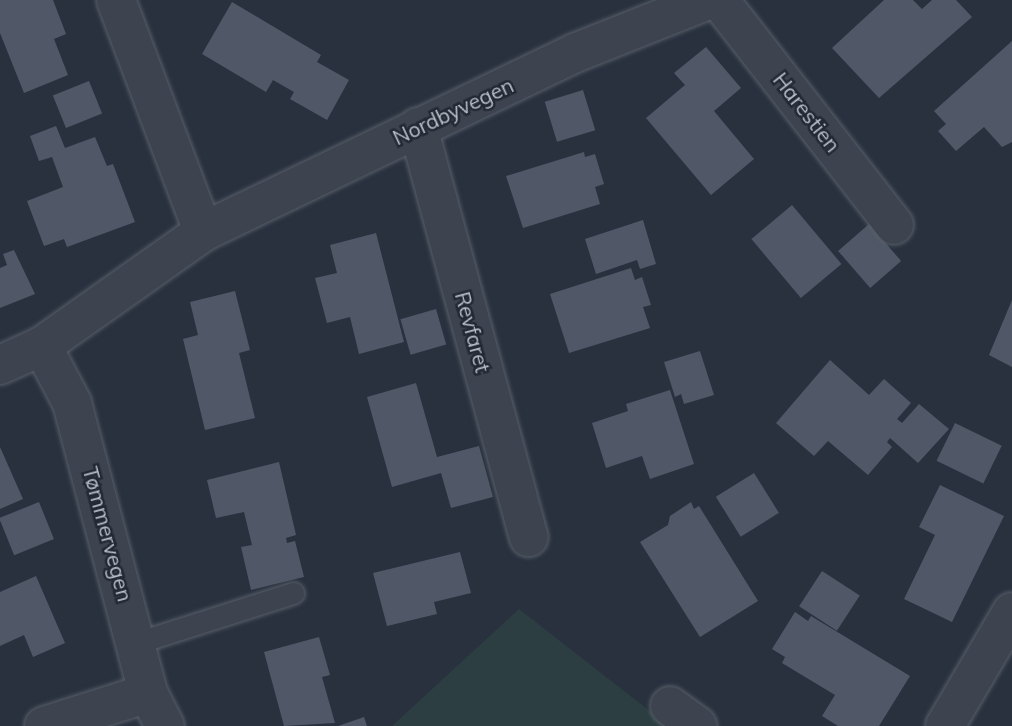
<!DOCTYPE html>
<meta charset="utf-8">
<style>
body{margin:0}
#map{position:relative;width:1012px;height:726px;overflow:hidden;background:#29313f;font-family:Mulish,sans-serif}
div>[style]{position:absolute}
.green>*{inset:0;background:#2c3e41}
.building>*{inset:0;background:#505867;transform-origin:0 0}
.roads{filter:drop-shadow(0 0 2px #585f69) drop-shadow(0 0 2px #585f69)}
.service>*{height:21px;margin:-10.5px;padding:0 10.5px;transform-origin:10.5px;border-radius:10.5px;background:#3d444f}
.minor>*{height:38px;margin:-19px;padding:0 19px;transform-origin:19px;border-radius:19px;background:#3d444f}
span{translate:-50% -50%;white-space:nowrap;text-align:center;line-height:1.15;-webkit-text-stroke:5px #222934;paint-order:stroke}
.street-label{font-size:21px;color:#babfc9}
</style>
<div id="map">
<div class="green">
<div style="clip-path:polygon(519px 609px,669px 726px,392px 726px)"></div>
</div>
<div class="building">
<div style="clip-path:polygon(0 0,53px 0,66px 34px,54px 39px,68px 75px,24px 93px,0 33px)"></div>
<div style="clip-path:polygon(884px 0,913px 0,922px 9px,932px 0,956px 0,972px 17px,879px 98px,832px 48px)"></div>
<div style="clip-path:polygon(232px 2px,321px 55px,317px 62px,349px 80px,327px 120px,290px 99px,294px 92px,273px 80px,266px 92px,202px 54px)"></div>
<div style="clip-path:polygon(1012px 41px,1012px 142px,1002px 147px,984px 127px,956px 151px,938px 131px,946px 124px,934px 111px)"></div>
<div style="clip-path:polygon(706px 47px,741px 88px,714px 111px,754px 159px,711px 195px,646px 118px,685px 85px,674px 73px)"></div>
<div style="left:89px;top:81px;width:35px;height:39px;rotate:68deg"></div>
<div style="left:583px;top:90px;width:42px;height:40px;rotate:73deg"></div>
<div style="clip-path:polygon(56px 126px,65px 148px,95px 137px,107px 166px,113px 164px,135px 222px,67px 247px,64px 239px,44px 246px,27px 201px,63px 187px,52px 157px,39px 161px,30px 136px)"></div>
<div style="clip-path:polygon(584px 152px,585px 157px,595px 154px,604px 184px,595px 187px,600px 204px,523px 228px,506px 176px)"></div>
<div style="left:792px;top:205px;width:77px;height:53px;rotate:50deg"></div>
<div style="clip-path:polygon(643px 220px,656px 264px,640px 269px,637px 260px,596px 274px,585px 239px)"></div>
<div style="left:869px;top:224px;width:49px;height:41px;rotate:49deg"></div>
<div style="clip-path:polygon(376px 233px,404px 342px,359px 354px,350px 317px,327px 323px,315px 278px,337px 273px,330px 245px)"></div>
<div style="clip-path:polygon(14px 250px,35px 294px,0 308px,0 268px,7px 265px,3px 254px)"></div>
<div style="clip-path:polygon(631px 268px,635px 280px,642px 277px,651px 305px,643px 307px,650px 328px,569px 353px,550px 294px)"></div>
<div style="clip-path:polygon(235px 291px,250px 350px,239px 353px,255px 418px,205px 430px,183px 339px,198px 335px,190px 302px)"></div>
<div style="clip-path:polygon(1012px 300px,1012px 367px,989px 355px)"></div>
<div style="left:436px;top:309px;width:37px;height:37px;rotate:74deg"></div>
<div style="clip-path:polygon(700px 351px,714px 395px,684px 404px,681px 394px,675px 397px,664px 362px)"></div>
<div style="clip-path:polygon(830px 360px,869px 395px,884px 379px,911px 403px,897px 419px,902px 423px,919px 404px,949px 429px,918px 463px,890px 438px,887px 442px,892px 447px,868px 475px,828px 441px,814px 456px,776px 423px)"></div>
<div style="clip-path:polygon(416px 383px,437px 457px,479px 446px,493px 497px,451px 508px,441px 473px,392px 487px,367px 397px)"></div>
<div style="clip-path:polygon(670px 390px,694px 464px,650px 479px,642px 456px,606px 468px,592px 423px,628px 411px,626px 404px)"></div>
<div style="left:955px;top:423px;width:52px;height:42px;rotate:26deg"></div>
<div style="clip-path:polygon(0 447px,23px 499px,0 509px)"></div>
<div style="clip-path:polygon(279px 462px,296px 535px,286px 538px,287px 543px,295px 541px,304px 577px,251px 590px,241px 547px,252px 545px,244px 512px,216px 518px,207px 480px)"></div>
<div style="left:754px;top:473px;width:47px;height:45px;rotate:58deg"></div>
<div style="clip-path:polygon(940px 485px,1004px 516px,952px 622px,904px 599px,935px 535px,919px 527px)"></div>
<div style="left:39px;top:502px;width:40px;height:43px;rotate:68deg"></div>
<div style="clip-path:polygon(691px 502px,694px 509px,699px 506px,758px 601px,700px 637px,640px 542px,668px 525px,670px 516px)"></div>
<div style="clip-path:polygon(460px 552px,471px 593px,434px 602px,437px 614px,387px 626px,373px 573px)"></div>
<div style="left:822px;top:571px;width:45px;height:42px;rotate:33deg"></div>
<div style="clip-path:polygon(36px 576px,65px 643px,33px 657px,24px 635px,0 646px,0 592px)"></div>
<div style="clip-path:polygon(795px 612px,808px 621px,811px 616px,910px 676px,879px 726px,838px 726px,822px 716px,835px 695px,782px 663px,785px 657px,772px 649px)"></div>
<div style="clip-path:polygon(319px 637px,330px 675px,322px 677px,335px 723px,284px 726px,264px 652px)"></div>
<div style="clip-path:polygon(364px 717px,367px 726px,338px 726px)"></div>
</div>
<div class="roads">
<div class="service">
<div style="left:136px;top:643px;width:165px;rotate:-17.7deg"></div>
</div>
<div class="minor">
<div style="left:116px;top:0;width:248px;rotate:69.4deg"></div>
<div style="left:719px;top:0;width:285px;rotate:52.1deg"></div>
<div style="left:418px;top:127px;width:425px;rotate:74.9deg"></div>
<div style="left:42px;top:346px;width:64px;rotate:62.2deg"></div>
<div style="left:72px;top:403px;width:300px;rotate:75.3deg"></div>
<div style="left:148px;top:693px;width:37px;rotate:63deg"></div>
<div style="left:0;top:365px;width:46px;rotate:-24.3deg"></div>
<div style="left:42px;top:346px;width:197px;rotate:-35.3deg"></div>
<div style="left:203px;top:232px;width:413px;rotate:-25.7deg"></div>
<div style="left:575px;top:53px;width:143px;rotate:-21.7deg"></div>
<div style="left:670px;top:706px;width:34px;rotate:36deg"></div>
<div style="left:44px;top:726px;width:109px;rotate:-17.6deg"></div>
<div style="left:945px;top:726px;width:132px;rotate:-59.6deg"></div>
</div>
</div>
<div class="street-label">
<span style="left:453px;top:111px;rotate:-25deg">Nordbyvegen</span>
<span style="left:807px;top:112px;rotate:52deg">Harestien</span>
<span style="left:473px;top:332px;rotate:75deg">Revfaret</span>
<span style="left:108px;top:534px;rotate:75deg">Tømmervegen</span>
</div>
</div>
